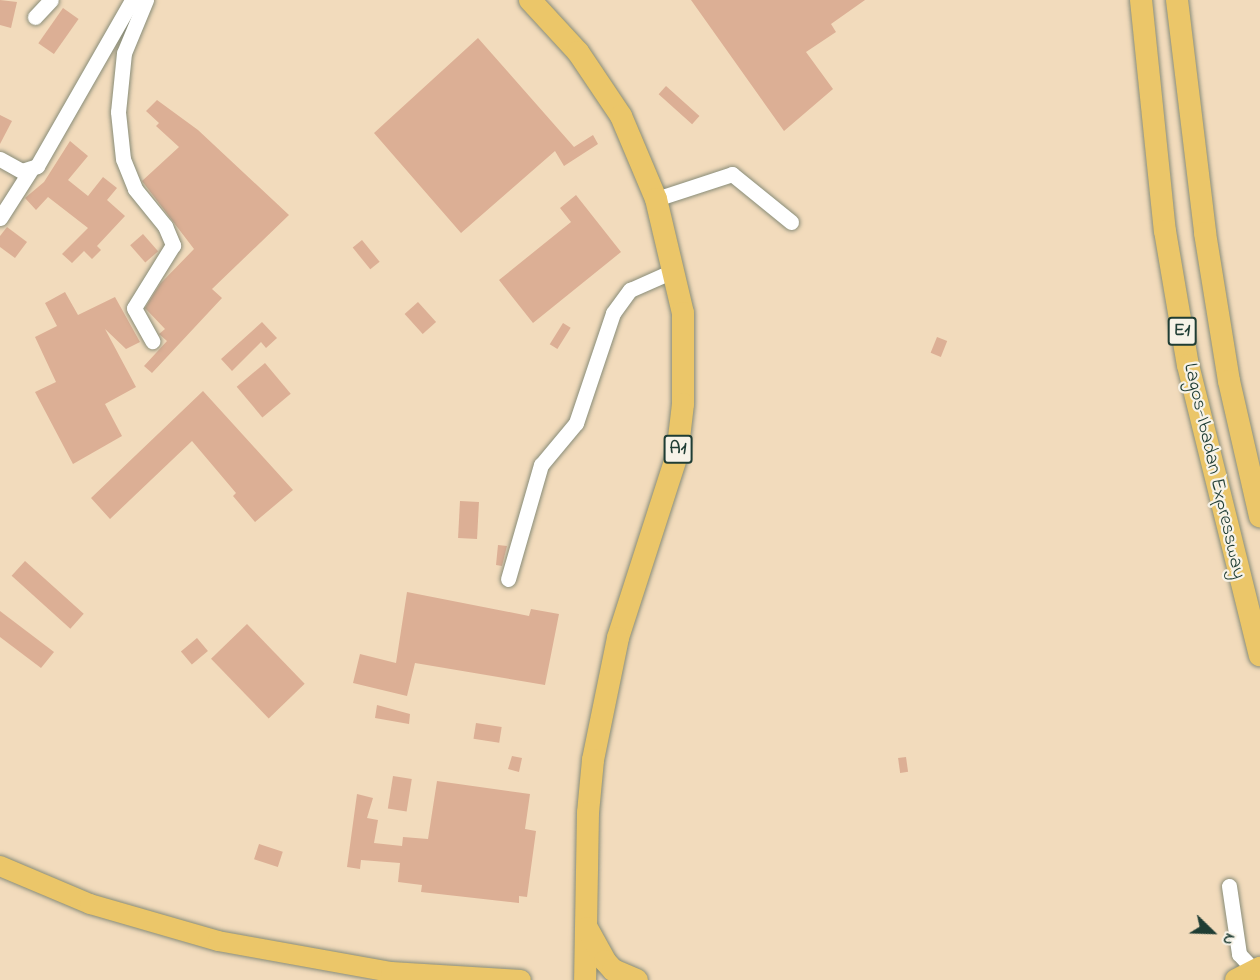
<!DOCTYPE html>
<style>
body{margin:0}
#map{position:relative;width:1260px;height:980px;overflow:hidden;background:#f2dbbc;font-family:"Indie Flower",sans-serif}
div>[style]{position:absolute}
.building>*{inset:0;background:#dcaf95;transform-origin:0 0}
.roads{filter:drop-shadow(0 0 2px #888c78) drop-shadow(0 0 2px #888c78)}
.minor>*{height:15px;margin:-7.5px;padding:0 7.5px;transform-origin:7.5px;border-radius:7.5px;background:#fff}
.major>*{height:20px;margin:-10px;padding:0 10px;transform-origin:10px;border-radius:10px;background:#ebc669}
.highway>*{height:22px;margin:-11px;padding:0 11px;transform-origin:11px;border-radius:11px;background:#ebc669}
span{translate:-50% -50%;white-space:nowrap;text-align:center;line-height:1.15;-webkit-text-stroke:4.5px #f7f3e8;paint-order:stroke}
.shield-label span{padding:2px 4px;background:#f7f3e8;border:2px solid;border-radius:4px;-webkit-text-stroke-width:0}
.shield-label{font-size:18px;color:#1f3d34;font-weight:700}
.street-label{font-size:20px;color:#1f3d34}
.north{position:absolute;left:1182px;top:902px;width:60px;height:60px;-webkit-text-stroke:4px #f7f3e8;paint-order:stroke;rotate:113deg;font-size:16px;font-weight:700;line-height:24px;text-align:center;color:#1f3d34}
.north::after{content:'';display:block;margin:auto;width:21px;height:27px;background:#1f3d34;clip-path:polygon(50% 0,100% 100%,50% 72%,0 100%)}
</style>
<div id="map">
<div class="building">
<div style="clip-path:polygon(0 0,17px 2px,11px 28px,0 25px)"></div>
<div style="clip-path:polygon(691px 0,865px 0,831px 24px,836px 32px,806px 52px,833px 89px,784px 131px)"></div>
<div style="left:63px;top:8px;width:19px;height:43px;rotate:35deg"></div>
<div style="clip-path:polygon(478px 38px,574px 147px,593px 135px,598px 144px,564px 166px,555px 151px,461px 233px,374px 133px)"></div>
<div style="left:666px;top:86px;width:45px;height:11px;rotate:42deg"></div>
<div style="clip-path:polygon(157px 100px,198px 130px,289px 215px,212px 289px,222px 298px,152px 373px,144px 366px,167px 341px,159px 334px,165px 329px,145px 308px,160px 284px,194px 249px,142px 181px,179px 147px,156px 126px,159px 123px,146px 111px)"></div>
<div style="clip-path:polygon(0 115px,12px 121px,0 144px)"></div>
<div style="clip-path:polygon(70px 141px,88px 156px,68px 180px,88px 196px,103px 177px,117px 188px,107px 200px,125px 216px,97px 246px,101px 250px,92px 259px,84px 251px,72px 263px,62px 254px,88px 228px,48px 197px,36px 210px,25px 198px,44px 182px)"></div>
<div style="clip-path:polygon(576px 195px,621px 252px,533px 323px,499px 280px,571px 222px,560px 208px)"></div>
<div style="clip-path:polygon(7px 227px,27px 242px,15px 258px,0 247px,0 236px)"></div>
<div style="left:143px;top:234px;width:23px;height:17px;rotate:49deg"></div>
<div style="left:362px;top:240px;width:28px;height:12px;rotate:51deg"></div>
<div style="clip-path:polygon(65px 292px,78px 315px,115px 297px,140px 342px,126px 349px,105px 329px,136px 387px,105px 404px,122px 436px,73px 464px,35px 392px,56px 382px,35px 337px,57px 326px,45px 303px)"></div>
<div style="left:418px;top:302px;width:27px;height:18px;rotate:48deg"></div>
<div style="clip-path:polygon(262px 322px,277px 338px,266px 348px,261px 342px,232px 371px,221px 359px)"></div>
<div style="left:563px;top:323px;width:9px;height:25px;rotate:32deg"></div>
<div style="left:937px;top:337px;width:11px;height:17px;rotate:22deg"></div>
<div style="left:265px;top:363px;width:40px;height:37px;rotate:50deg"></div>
<div style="clip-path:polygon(203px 391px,293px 490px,255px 522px,233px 496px,236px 493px,192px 441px,110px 519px,91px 498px)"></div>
<div style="left:460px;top:501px;width:19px;height:37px;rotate:3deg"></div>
<div style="clip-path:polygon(498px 545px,507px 546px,502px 566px,496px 565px)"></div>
<div style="left:25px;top:561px;width:79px;height:20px;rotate:42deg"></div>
<div style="clip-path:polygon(407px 592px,529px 616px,531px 609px,559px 614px,545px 685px,415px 663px,407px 696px,353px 683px,360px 654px,396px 663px)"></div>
<div style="clip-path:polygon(0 611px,54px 652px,41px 668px,0 637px)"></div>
<div style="left:247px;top:624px;width:83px;height:50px;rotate:46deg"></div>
<div style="left:197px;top:638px;width:17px;height:21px;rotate:50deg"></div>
<div style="clip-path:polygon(377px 705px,410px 714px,409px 724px,375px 718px)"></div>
<div style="left:476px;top:723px;width:26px;height:16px;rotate:9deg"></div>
<div style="clip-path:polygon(512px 756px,522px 758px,519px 772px,508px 769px)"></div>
<div style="left:906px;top:757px;width:15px;height:8px;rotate:82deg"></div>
<div style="left:393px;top:776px;width:19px;height:33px;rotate:9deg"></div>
<div style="clip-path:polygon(437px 781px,530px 794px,525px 829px,536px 831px,527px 897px,519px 896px,519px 903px,421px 892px,422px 885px,398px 882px,400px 863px,361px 860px,360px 869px,347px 867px,357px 794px,373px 798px,367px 818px,378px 820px,374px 843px,402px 846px,403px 837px,428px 839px)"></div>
<div style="left:259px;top:844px;width:25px;height:16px;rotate:18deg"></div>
</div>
<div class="roads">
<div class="minor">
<div style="left:146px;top:0;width:57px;rotate:112.5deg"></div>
<div style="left:124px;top:53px;width:59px;rotate:95.8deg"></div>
<div style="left:118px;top:112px;width:47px;rotate:83.9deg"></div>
<div style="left:123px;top:159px;width:32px;rotate:68deg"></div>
<div style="left:135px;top:189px;width:48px;rotate:51deg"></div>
<div style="left:165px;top:226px;width:21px;rotate:67deg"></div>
<div style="left:173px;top:245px;width:74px;rotate:121.8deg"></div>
<div style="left:134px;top:308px;width:38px;rotate:61deg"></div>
<div style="left:35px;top:17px;width:23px;rotate:-47deg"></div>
<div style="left:0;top:159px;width:25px;rotate:29deg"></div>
<div style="left:22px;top:171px;width:16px;rotate:-18deg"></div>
<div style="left:37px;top:166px;width:191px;rotate:-60.2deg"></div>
<div style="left:656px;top:199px;width:80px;rotate:-18.2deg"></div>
<div style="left:732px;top:174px;width:76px;rotate:39.1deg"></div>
<div style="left:0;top:218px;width:56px;rotate:-57.4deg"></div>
<div style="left:508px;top:579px;width:119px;rotate:-73.9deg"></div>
<div style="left:541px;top:465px;width:55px;rotate:-50.2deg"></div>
<div style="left:576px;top:423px;width:116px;rotate:-71.4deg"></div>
<div style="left:613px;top:313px;width:29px;rotate:-54deg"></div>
<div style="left:630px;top:290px;width:49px;rotate:-24deg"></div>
<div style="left:1229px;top:886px;width:69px;rotate:81.6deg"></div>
<div style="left:1239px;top:954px;width:22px;rotate:47deg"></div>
</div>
<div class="major">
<div style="left:0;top:866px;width:98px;rotate:22.9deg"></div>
<div style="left:90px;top:904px;width:133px;rotate:16.1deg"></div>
<div style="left:218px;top:941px;width:176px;rotate:10.2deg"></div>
<div style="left:391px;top:972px;width:130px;rotate:3.5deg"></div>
</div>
<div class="highway">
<div style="left:530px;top:0;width:71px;rotate:47.3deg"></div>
<div style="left:578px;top:52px;width:77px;rotate:56.1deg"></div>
<div style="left:621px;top:116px;width:90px;rotate:67.1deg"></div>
<div style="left:656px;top:199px;width:117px;rotate:76.7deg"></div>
<div style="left:683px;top:313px;width:91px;rotate:90deg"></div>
<div style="left:683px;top:404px;width:51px;rotate:96.7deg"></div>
<div style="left:677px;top:455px;width:192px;rotate:107.9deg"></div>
<div style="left:618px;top:638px;width:125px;rotate:101.6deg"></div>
<div style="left:593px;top:760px;width:53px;rotate:95.4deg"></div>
<div style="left:588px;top:813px;width:167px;rotate:91deg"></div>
<div style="left:1141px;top:0;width:232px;rotate:84.1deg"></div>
<div style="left:1165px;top:231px;width:136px;rotate:80.3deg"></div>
<div style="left:1188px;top:365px;width:299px;rotate:76.1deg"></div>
<div style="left:1177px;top:0;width:235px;rotate:83.1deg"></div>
<div style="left:1205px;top:233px;width:150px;rotate:80.8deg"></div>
<div style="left:1229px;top:381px;width:139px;rotate:77.1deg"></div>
<div style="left:587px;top:928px;width:38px;rotate:61deg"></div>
<div style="left:605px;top:961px;width:12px;rotate:48deg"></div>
<div style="left:613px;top:970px;width:26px;rotate:23deg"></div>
<div style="left:1236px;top:980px;width:27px;rotate:-27deg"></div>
</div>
</div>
<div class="shield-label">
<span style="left:1182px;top:331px">E1</span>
<span style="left:678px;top:449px">A1</span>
</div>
<div class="street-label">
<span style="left:1214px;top:471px;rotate:77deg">Lagos-Ibadan Expressway</span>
</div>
<div class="north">N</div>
</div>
